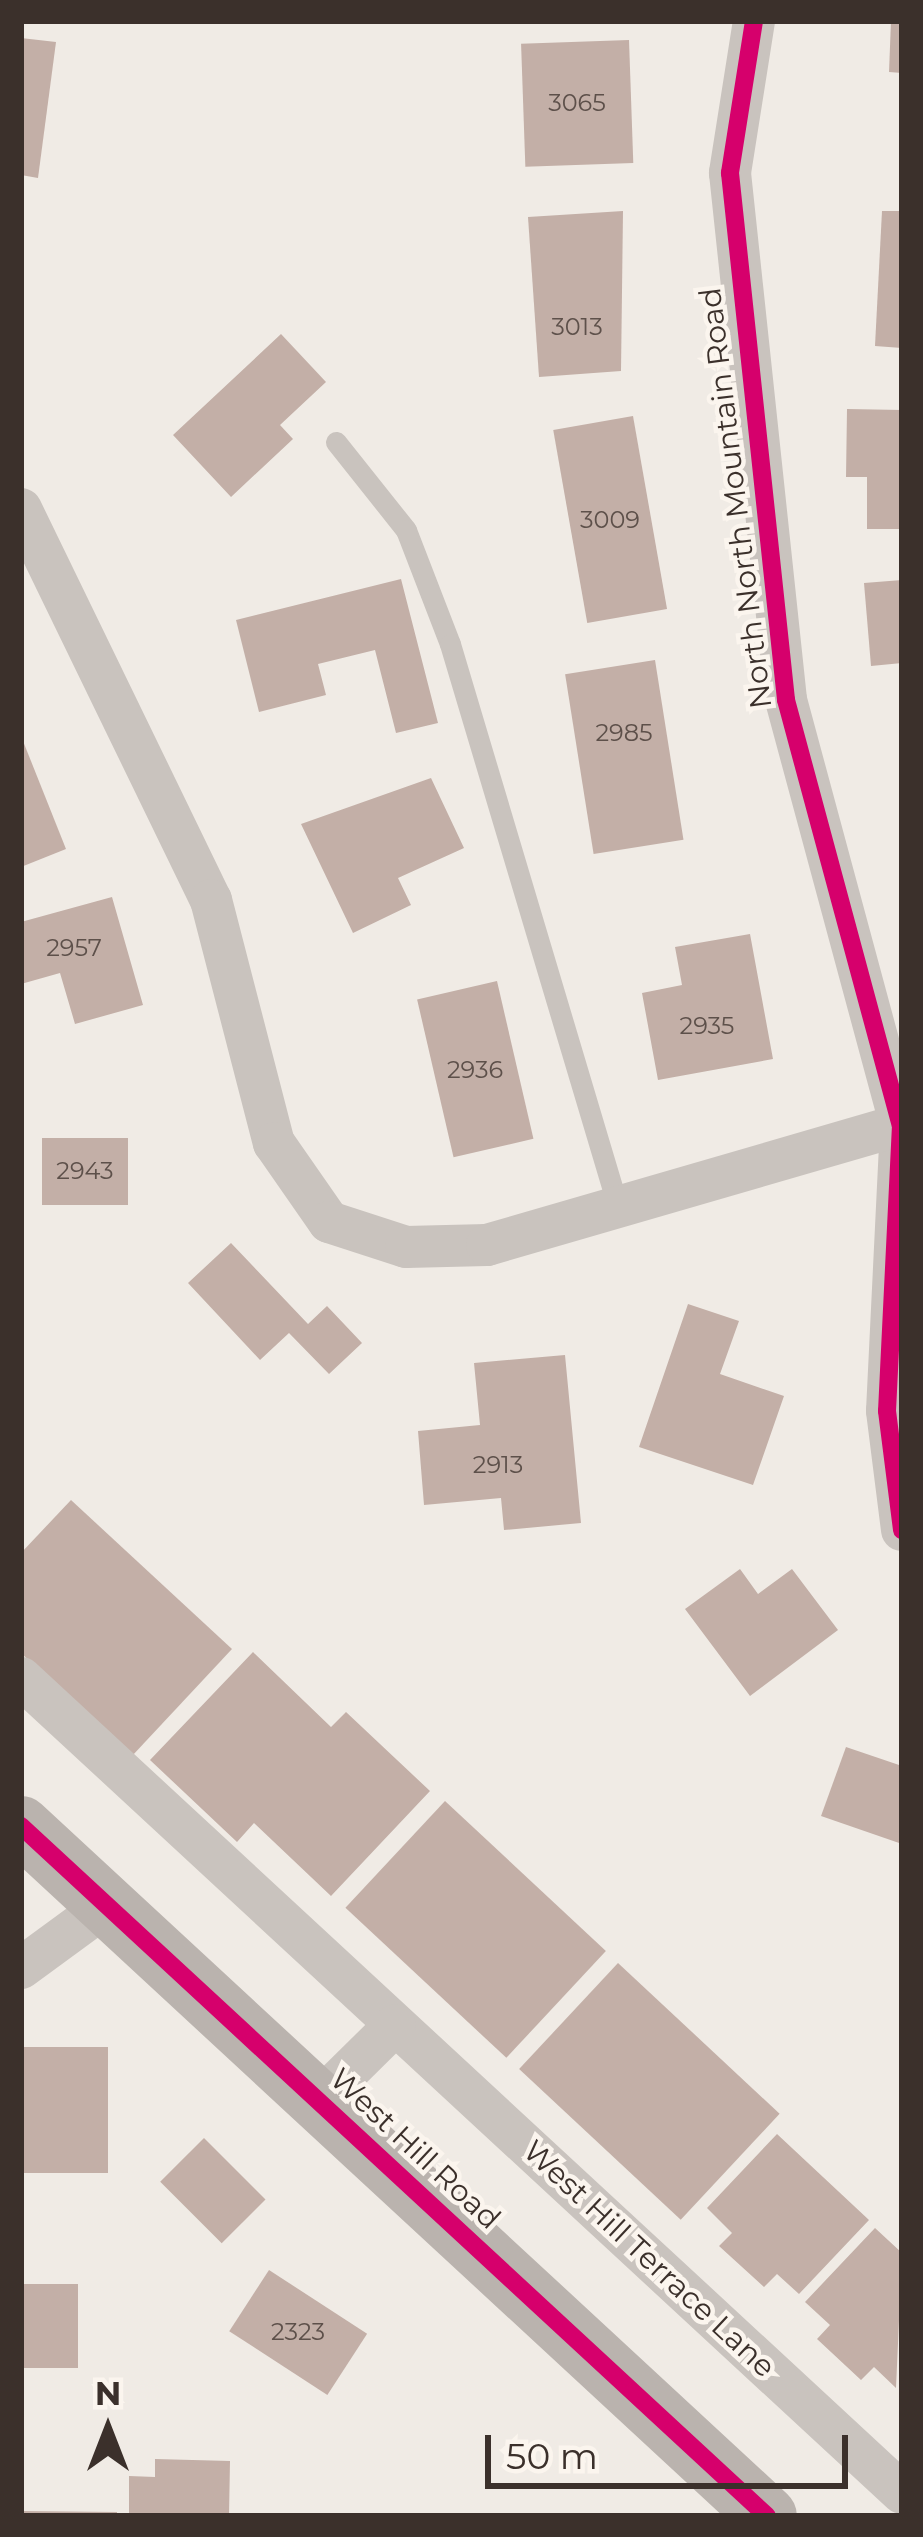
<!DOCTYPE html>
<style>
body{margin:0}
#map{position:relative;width:923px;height:2537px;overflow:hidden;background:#f0ebe5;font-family:Montserrat,sans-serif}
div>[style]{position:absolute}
.building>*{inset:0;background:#c3afa7;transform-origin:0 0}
.lane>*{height:21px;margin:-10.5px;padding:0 10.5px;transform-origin:10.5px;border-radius:10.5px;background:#c9c3be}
.street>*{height:42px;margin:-21px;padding:0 21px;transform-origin:21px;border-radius:21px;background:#c9c3be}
.secondary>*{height:60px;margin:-30px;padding:0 30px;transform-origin:30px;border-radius:30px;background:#bab3ae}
.cycleway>*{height:18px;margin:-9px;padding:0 9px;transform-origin:9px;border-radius:9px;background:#d6006c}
span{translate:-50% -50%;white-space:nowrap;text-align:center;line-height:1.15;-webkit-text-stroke:9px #fbf5ee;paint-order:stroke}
.number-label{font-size:24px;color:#5d504a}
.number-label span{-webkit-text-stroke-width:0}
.street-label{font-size:30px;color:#3b302b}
.frame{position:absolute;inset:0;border:24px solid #3b302b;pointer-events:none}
.north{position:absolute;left:48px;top:2369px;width:120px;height:120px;-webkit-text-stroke:9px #fbf5ee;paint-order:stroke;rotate:0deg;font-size:33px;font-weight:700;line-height:48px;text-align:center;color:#3b302b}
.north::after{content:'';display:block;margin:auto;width:42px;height:54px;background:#3b302b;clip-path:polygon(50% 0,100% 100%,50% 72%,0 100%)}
.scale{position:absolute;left:485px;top:2435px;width:363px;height:54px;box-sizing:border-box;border:6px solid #3b302b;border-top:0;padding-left:15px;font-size:36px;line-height:42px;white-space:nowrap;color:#3b302b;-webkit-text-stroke:9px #fbf5ee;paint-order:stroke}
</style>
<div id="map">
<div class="building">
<div style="clip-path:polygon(891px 21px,902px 21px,902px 73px,889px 72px)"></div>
<div style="clip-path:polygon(21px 38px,56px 42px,38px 178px,21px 175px)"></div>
<div style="left:629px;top:40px;width:123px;height:108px;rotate:88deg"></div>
<div style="clip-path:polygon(623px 211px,621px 371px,539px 377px,528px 217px)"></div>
<div style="clip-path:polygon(882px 211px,902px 211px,902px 348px,875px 346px)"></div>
<div style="clip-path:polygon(281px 334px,326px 382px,280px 425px,293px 439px,231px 497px,173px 435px)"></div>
<div style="clip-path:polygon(847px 409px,902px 410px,902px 529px,867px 529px,867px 477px,846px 477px)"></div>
<div style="left:633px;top:416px;width:196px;height:81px;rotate:80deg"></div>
<div style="clip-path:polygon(401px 579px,438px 723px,396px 733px,375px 650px,318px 664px,326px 695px,259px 712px,236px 620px)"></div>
<div style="clip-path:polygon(902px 580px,902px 663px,871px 666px,864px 583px)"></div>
<div style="left:655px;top:660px;width:182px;height:91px;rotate:81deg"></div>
<div style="clip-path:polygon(21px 736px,66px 849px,21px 867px)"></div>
<div style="clip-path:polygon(431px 778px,464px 848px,398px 878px,411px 905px,353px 933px,301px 824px)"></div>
<div style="clip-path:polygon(112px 897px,143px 1005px,75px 1024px,60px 973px,21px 984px,21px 922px)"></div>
<div style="clip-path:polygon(750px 934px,773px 1059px,658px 1080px,642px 993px,682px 985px,675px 947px)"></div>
<div style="left:497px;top:981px;width:162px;height:82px;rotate:77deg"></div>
<div style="left:42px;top:1138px;width:86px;height:67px"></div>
<div style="clip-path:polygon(231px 1243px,308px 1324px,327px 1306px,362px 1343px,329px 1374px,289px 1333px,260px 1360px,188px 1283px)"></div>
<div style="clip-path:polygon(688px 1304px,739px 1321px,720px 1374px,784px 1396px,753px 1485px,639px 1447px)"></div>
<div style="clip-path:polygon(565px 1355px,581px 1523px,504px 1530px,501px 1498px,424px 1505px,418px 1431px,480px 1425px,474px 1363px)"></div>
<div style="clip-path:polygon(71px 1500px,232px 1649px,132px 1756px,21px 1653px,21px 1553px)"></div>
<div style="clip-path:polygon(740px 1569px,758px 1594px,792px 1569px,838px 1630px,750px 1696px,685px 1609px)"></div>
<div style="clip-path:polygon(253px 1652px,331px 1727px,346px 1712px,430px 1791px,331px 1896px,254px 1823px,237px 1842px,150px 1760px)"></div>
<div style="clip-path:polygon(846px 1747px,902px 1766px,902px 1844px,821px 1816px)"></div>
<div style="left:445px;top:1801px;width:220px;height:146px;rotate:43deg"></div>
<div style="left:618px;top:1963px;width:221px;height:145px;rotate:43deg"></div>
<div style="left:21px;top:2047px;width:87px;height:126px"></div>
<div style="clip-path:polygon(777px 2134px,869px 2220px,799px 2294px,777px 2274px,764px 2287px,719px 2246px,732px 2233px,707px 2208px)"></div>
<div style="left:204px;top:2138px;width:87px;height:62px;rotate:45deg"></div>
<div style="clip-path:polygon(875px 2228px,902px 2253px,896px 2388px,874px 2367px,861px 2380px,817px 2339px,830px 2325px,805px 2302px)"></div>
<div style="left:269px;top:2270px;width:117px;height:73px;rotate:33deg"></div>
<div style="left:21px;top:2284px;width:57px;height:84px"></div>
<div style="clip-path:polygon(155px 2459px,230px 2461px,229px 2516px,129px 2516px,129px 2476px,155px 2477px)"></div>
<div style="clip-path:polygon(21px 2511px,117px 2512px,117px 2516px,21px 2516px)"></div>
</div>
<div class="lane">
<div style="left:336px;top:442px;width:112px;rotate:51.5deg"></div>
<div style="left:406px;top:530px;width:122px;rotate:68.9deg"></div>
<div style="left:450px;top:644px;width:588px;rotate:73.38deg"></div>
</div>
<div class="street">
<div style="left:754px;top:21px;width:154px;rotate:99deg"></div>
<div style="left:730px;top:173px;width:530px;rotate:83.93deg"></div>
<div style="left:786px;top:700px;width:440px;rotate:74.9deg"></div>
<div style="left:901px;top:1125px;width:286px;rotate:92.8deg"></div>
<div style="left:887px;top:1411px;width:120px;rotate:82.8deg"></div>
<div style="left:21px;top:509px;width:435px;rotate:64.1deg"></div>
<div style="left:211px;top:900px;width:251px;rotate:75.5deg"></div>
<div style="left:274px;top:1143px;width:96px;rotate:55.2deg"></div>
<div style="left:329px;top:1222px;width:81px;rotate:18deg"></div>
<div style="left:406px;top:1247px;width:81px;rotate:-1.4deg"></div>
<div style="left:487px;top:1245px;width:431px;rotate:-16.2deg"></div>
<div style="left:21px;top:1678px;width:1200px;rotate:42.77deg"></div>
<div style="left:21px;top:1968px;width:107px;rotate:-36.2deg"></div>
<div style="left:318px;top:2101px;width:108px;rotate:-44.6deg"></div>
</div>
<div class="secondary">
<div style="left:21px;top:1826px;width:1016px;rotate:42.77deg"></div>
</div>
<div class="cycleway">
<div style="left:754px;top:21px;width:154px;rotate:99deg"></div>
<div style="left:730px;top:173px;width:530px;rotate:83.93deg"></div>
<div style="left:786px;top:700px;width:440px;rotate:74.9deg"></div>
<div style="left:901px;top:1125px;width:286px;rotate:92.8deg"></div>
<div style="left:887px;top:1411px;width:120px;rotate:82.8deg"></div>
<div style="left:21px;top:1826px;width:1016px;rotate:42.77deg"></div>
</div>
<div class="number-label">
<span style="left:577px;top:103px">3065</span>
<span style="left:577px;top:327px">3013</span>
<span style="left:610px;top:520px">3009</span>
<span style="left:624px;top:733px">2985</span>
<span style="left:74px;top:948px">2957</span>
<span style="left:707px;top:1026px">2935</span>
<span style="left:475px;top:1070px">2936</span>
<span style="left:85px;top:1171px">2943</span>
<span style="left:498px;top:1465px">2913</span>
<span style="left:298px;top:2332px">2323</span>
</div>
<div class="street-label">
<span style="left:736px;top:498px;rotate:-97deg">North North Mountain Road</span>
<span style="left:415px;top:2149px;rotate:43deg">West Hill Road</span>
<span style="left:649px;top:2259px;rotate:43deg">West Hill Terrace Lane</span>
</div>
<div class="frame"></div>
<div class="north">N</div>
<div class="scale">50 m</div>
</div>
